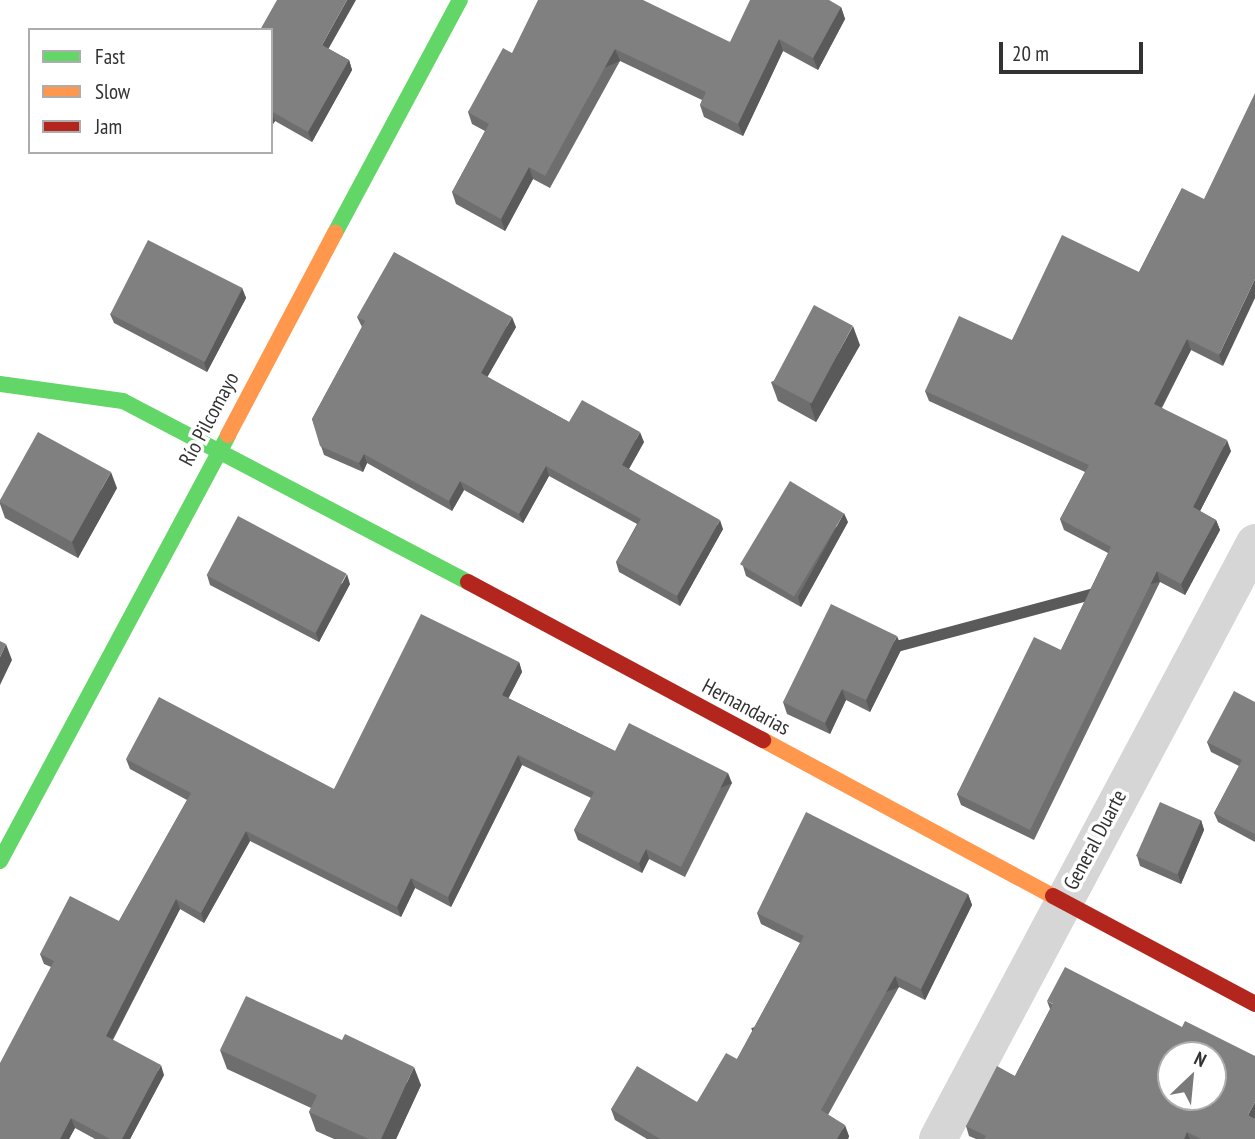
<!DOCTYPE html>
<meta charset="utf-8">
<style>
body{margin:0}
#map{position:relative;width:1255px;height:1139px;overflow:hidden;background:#fff;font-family:"PT Sans Narrow",sans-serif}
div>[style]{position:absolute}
.street>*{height:38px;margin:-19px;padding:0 19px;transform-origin:19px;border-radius:19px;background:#d6d6d6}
.fast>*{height:16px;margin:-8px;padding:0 8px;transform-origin:8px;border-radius:8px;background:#63d668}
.slow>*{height:16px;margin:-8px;padding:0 8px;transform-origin:8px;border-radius:8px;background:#ff974d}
.jam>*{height:16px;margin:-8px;padding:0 8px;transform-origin:8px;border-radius:8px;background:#b3261e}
.wall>*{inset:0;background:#6e6e6e}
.shaded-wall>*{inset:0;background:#5a5a5a;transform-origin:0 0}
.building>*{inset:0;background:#808080;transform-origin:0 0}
span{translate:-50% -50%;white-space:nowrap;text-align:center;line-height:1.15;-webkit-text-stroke:7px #fff;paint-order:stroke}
.street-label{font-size:21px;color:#323232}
.legend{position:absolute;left:28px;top:28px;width:245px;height:126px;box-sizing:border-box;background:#fff;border:2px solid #adadad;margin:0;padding:9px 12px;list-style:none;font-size:21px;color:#323232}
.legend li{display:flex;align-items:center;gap:14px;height:35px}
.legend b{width:35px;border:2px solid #adadad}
.north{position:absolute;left:1157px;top:1041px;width:70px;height:70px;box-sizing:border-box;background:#fff;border:2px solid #adadad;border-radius:50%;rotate:26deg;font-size:19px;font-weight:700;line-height:28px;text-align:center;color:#323232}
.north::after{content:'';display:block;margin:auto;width:24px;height:32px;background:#7a7a7a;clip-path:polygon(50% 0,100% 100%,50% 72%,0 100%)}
.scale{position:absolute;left:999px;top:42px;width:144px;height:32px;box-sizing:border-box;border:4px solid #323232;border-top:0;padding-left:9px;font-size:21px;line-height:24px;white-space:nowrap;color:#323232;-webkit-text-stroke:5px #fff;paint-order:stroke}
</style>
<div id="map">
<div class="street">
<div style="left:938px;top:1139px;width:675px;rotate:-61.99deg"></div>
</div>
<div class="fast">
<div style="left:335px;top:233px;width:264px;rotate:-61.8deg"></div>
<div style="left:0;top:384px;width:124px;rotate:7.9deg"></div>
<div style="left:123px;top:401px;width:390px;rotate:27.7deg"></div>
<div style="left:0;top:861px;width:483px;rotate:-61.8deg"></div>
</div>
<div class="slow">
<div style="left:228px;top:435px;width:229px;rotate:-62.1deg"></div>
<div style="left:763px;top:740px;width:329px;rotate:28.3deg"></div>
</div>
<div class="jam">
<div style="left:468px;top:582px;width:335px;rotate:28.2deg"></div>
<div style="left:1053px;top:896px;width:229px;rotate:28.1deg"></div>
</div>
<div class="wall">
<div style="clip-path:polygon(841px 7px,845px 19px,818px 70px,783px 51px,743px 136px,704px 117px,700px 105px,702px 100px,620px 61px,550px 188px,533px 179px,505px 231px,456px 204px,452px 192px,485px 131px,472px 124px,468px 112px,512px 53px,730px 42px)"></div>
<div style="clip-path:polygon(271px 30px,329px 49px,349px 60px,352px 70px,312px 142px,275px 121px,271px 127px)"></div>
<div style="clip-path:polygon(1182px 188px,1223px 366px,1191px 350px,1162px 408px,1231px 451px,1200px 511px,1216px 520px,1220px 530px,1185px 595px,1160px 582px,1034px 840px,961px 805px,957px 794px,1061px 650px,1108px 553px,1064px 530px,1060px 519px,1085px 472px,929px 401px,925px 391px,1012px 340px,1139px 272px)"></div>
<div style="clip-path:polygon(242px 288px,246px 298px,207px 372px,114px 323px,110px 314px)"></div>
<div style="clip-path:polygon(357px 317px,516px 327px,487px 377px,569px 422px,644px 442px,629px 469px,723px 529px,680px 606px,619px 572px,616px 562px,637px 524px,549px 476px,523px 523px,464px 490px,452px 511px,367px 463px,363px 472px,324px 455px,312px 419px,362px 327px)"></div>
<div style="clip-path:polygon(860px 345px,816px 422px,778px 401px,771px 382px)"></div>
<div style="clip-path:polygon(117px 488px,78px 558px,5px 518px,0 504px,0 500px)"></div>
<div style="clip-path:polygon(848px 522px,801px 607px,746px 576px,743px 566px)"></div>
<div style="clip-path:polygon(207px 575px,350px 584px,319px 642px,210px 585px)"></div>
<div style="clip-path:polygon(902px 648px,870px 712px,846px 700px,830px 734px,787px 714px,783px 702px)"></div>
<div style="clip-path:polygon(519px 662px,522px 672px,508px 698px,615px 751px,732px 783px,685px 877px,649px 859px,642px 873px,578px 840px,574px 830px,591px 798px,522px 765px,451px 907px,415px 888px,401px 917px,250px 841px,204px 923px,180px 909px,113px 1040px,164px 1075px,130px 1139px,95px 1139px,75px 1128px,69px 1139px,0 1139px,51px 967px,44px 964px,40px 954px,119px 921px,187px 800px,130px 769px,126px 759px,334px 789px)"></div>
<div style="clip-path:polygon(1255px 702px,1255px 842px,1218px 822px,1214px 813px,1239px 766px,1211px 752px,1207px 742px)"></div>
<div style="clip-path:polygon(1201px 820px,1204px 830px,1181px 884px,1140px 866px,1137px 856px)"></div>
<div style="clip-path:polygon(968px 894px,972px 905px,925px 1000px,899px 987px,828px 1115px,849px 1136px,848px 1139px,647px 1139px,615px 1120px,611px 1109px,697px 1102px,737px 1059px,800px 943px,761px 924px,757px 913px)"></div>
<div style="clip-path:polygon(1047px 1001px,1255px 1119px,1255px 1139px,976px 1139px,969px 1136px,966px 1126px,1015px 1076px,1050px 1009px)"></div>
<div style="clip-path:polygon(220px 1050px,421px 1085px,396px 1139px,334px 1139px,316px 1131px,309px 1112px,311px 1108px,227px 1069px)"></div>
</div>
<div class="shaded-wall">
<div style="clip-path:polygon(347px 0,356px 0,325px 55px,322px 45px)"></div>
<div style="clip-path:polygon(841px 7px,845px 19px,818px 70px,813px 58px)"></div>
<div style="clip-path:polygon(779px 39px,783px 51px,743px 136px,738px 124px)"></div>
<div style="left:615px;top:49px;width:13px;height:145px;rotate:67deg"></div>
<div style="clip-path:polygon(349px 60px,352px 70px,312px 142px,308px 132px)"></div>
<div style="clip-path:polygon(271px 112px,275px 121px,271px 127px)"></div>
<div style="clip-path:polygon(529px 167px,533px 179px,505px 231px,501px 219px)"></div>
<div style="clip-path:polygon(1255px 279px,1255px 298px,1223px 366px,1219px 355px)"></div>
<div style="clip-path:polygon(242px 288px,246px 298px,207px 372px,204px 362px)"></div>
<div style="clip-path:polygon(512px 317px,516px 327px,484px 383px,481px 373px)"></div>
<div style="clip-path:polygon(853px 326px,860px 345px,816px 422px,810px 404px)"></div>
<div style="clip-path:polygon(1187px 339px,1191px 350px,1158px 414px,1154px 404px)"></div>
<div style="clip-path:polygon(640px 432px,644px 442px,626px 474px,622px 465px)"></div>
<div style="clip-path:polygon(1227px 440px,1231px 451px,1197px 517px,1193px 507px)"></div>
<div style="clip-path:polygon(364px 454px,367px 463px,363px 472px,359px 463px)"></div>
<div style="clip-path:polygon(546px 466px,549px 476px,523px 523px,519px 514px)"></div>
<div style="clip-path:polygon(111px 472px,117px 488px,78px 558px,72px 542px)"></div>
<div style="clip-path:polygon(460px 481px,464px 490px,452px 511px,449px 501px)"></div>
<div style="clip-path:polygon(844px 513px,848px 522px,801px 607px,798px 597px)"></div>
<div style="clip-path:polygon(720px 520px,723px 529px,680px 606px,677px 596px)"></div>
<div style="clip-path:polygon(1216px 520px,1220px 530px,1185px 595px,1181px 584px)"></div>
<div style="left:1157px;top:571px;width:11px;height:288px;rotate:75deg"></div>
<div style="clip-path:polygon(347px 574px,350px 584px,319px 642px,316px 633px)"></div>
<div style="clip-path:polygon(897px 636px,902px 648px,870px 712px,866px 700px)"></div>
<div style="clip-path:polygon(6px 644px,12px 660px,0 685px,0 657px)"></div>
<div style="clip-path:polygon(519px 662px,522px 672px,505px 705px,502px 695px)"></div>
<div style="clip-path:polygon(842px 689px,846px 700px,830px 734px,825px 723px)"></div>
<div style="clip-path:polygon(518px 755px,522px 765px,451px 907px,448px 897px)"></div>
<div style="left:728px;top:773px;width:11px;height:105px;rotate:68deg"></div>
<div style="clip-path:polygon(1201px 820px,1204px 830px,1181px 884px,1178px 874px)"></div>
<div style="clip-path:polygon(246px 831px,250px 841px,204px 923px,201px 913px)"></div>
<div style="clip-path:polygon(646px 849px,649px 859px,642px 873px,639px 863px)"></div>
<div style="clip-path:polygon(411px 878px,415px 888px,401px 917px,397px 907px)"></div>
<div style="clip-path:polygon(968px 894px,972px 905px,925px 1000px,921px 989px)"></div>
<div style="clip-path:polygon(176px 899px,180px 909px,109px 1046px,106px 1036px)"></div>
<div style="left:895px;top:976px;width:12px;height:153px;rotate:70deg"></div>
<div style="clip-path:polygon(161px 1065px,164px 1075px,130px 1139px,122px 1139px)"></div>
<div style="clip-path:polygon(414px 1067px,421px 1085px,396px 1139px,381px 1139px)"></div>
<div style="clip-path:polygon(1255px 1102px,1255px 1118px,1251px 1125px,1248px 1115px)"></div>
<div style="clip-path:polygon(71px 1118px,75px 1128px,69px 1139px,60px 1139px)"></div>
<div style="clip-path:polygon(845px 1125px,849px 1136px,848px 1139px,837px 1139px)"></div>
<div style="clip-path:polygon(1187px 1132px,1190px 1139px,1184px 1139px)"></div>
</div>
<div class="building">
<div style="clip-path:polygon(277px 0,347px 0,322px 45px,349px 60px,308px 132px,271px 111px,271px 30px,260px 30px)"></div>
<div style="clip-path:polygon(538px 0,643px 0,730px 42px,750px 0,829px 0,841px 7px,813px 58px,779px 39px,738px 124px,700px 105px,706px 92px,615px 49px,545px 176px,529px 167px,501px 219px,452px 192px,489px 124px,468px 112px,503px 48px,512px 53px)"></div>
<div style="clip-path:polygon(1255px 93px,1255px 279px,1219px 355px,1187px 339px,1154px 404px,1227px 440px,1193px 507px,1216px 520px,1181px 584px,1157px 571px,1030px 830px,957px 794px,1034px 637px,1061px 650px,1111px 547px,1060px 519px,1089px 465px,925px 391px,959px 316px,1012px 340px,1062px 235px,1139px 272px,1182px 188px,1204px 199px)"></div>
<div style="left:148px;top:240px;width:106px;height:83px;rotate:27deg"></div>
<div style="clip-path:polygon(394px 252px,512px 317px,481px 373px,569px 422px,582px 400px,640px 432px,622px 465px,720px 520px,677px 596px,616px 562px,641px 519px,546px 466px,519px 514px,460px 481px,449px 501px,364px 454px,359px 463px,320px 446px,312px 419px,365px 321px,357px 317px)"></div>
<div style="left:814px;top:305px;width:44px;height:88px;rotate:28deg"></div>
<div style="clip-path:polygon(38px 432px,111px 472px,72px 542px,0 502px,0 500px)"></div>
<div style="left:790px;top:481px;width:63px;height:97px;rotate:31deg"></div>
<div style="left:238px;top:516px;width:123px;height:67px;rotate:28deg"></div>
<div style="clip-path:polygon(831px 604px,897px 636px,866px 700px,842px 689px,825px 723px,783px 702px)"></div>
<div style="clip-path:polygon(421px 614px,519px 662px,502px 695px,615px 751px,629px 723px,728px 773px,681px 867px,646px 849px,639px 863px,574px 830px,594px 792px,518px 755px,448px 897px,411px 878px,397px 907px,246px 831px,201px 913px,176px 899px,106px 1036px,161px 1065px,122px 1139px,110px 1139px,71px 1118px,60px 1139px,0 1139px,0 1063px,54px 961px,40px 954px,70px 896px,119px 921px,191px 793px,126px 759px,159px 697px,334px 789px)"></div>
<div style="clip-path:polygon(0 641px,6px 644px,0 657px)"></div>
<div style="clip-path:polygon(1234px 691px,1255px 702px,1255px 834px,1214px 813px,1242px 760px,1207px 742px)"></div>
<div style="left:1160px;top:802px;width:45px;height:59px;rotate:24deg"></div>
<div style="clip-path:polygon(806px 812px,968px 894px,921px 989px,895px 976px,821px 1110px,845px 1125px,837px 1139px,660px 1139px,611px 1109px,637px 1066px,697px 1102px,726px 1053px,737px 1059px,804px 936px,757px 913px)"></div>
<div style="clip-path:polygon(evenodd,1065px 967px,1182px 1027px,1185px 1021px,1255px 1056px,1255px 1102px,1248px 1115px,1255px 1119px,1255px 1139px,1201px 1139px,1187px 1132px,1184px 1139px,984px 1139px,986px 1136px,966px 1126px,997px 1066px,1015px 1076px,1053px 1004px,1047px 1001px,1065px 967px,1171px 1055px,1213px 1055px,1213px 1097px,1171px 1097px,1171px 1055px)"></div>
<div style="clip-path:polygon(246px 996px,342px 1040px,345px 1034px,414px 1067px,381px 1139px,369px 1139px,309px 1112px,317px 1095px,220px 1050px)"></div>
</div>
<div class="street-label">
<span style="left:209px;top:419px;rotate:-62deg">Río Pilcomayo</span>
<span style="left:746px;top:707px;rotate:28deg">Hernandarias</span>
<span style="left:1095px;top:840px;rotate:-62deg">General Duarte</span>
</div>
<ul class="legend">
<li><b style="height:9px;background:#63d668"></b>Fast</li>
<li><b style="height:9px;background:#ff974d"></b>Slow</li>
<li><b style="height:9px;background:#b3261e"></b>Jam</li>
</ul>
<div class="north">N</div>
<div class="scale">20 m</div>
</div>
